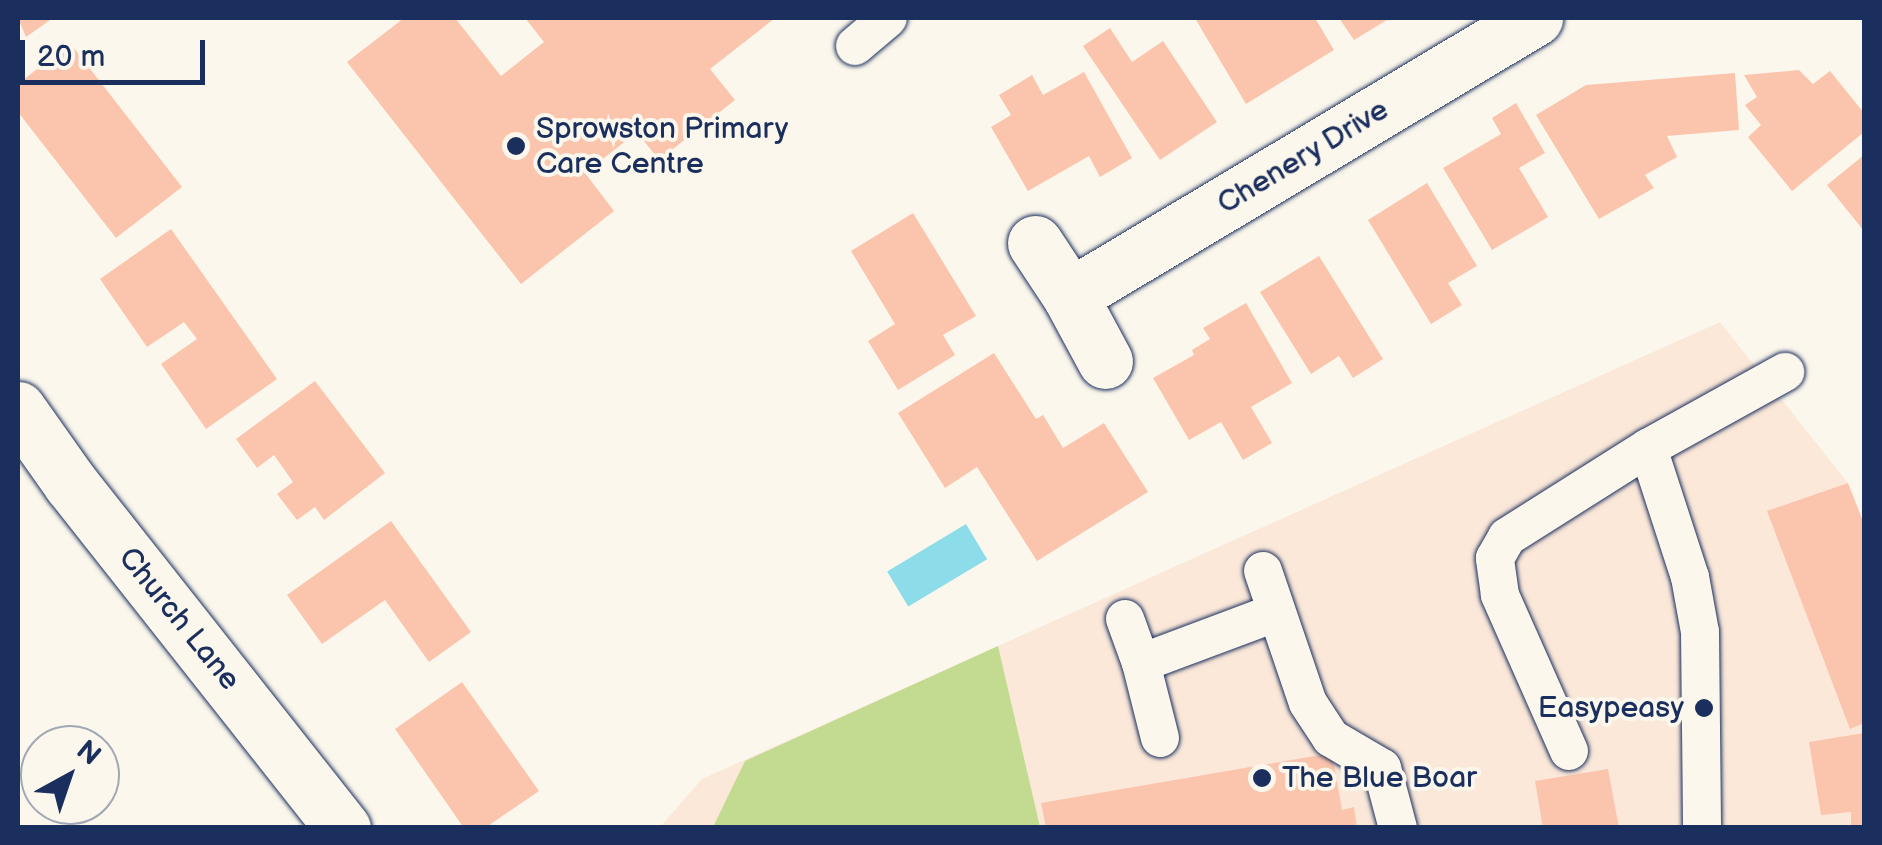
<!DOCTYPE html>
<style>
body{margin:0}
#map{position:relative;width:1882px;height:845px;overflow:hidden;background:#fbf7ec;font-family:"Balsamiq Sans",sans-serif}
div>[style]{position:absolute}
.built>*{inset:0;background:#fbe8d9}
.green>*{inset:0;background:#c2db91}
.water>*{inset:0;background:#8ddce9;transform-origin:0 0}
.building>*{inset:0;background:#fbc5ad}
.roads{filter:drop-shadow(0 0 2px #1b2f5e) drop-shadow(0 0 2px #1b2f5e)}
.lane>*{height:38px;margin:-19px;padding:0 19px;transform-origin:19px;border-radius:19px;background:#fbf7ec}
.street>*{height:55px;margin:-27.5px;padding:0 27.5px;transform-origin:27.5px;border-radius:27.5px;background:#fbf7ec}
.secondary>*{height:55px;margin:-27.5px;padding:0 27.5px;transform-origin:27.5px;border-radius:27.5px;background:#fbf7ec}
.dots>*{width:28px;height:28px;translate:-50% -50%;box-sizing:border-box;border:5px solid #fbf7ec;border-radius:50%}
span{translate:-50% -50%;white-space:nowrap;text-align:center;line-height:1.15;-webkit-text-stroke:8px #fbf7ec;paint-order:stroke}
.poi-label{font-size:30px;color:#1b2f5e}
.left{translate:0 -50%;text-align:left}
.right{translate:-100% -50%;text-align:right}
.street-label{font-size:30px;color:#1b2f5e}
.frame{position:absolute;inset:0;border:20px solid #1b2f5e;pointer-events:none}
.north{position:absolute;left:20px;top:725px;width:100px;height:100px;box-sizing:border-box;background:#fbf7ec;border:2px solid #a1a7b3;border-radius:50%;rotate:40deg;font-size:28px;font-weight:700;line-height:40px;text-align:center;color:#1b2f5e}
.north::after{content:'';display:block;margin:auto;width:35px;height:45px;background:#1b2f5e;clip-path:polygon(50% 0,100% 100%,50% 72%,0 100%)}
.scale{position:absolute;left:20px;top:40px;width:185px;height:45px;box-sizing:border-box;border:5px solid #1b2f5e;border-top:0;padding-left:12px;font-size:30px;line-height:35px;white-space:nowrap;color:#1b2f5e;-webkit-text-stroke:8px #fbf7ec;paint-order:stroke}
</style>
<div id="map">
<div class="built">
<div style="clip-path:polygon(1720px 322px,1848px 483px,1864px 524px,1864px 827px,659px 828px,702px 779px)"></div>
</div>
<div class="green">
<div style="clip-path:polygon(998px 646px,1040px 827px,713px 827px,745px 761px)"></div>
</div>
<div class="water">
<div style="left:966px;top:524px;width:41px;height:92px;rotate:59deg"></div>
</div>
<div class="building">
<div style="clip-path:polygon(18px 18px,53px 18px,26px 37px)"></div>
<div style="clip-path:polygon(404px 18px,455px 18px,501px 76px,544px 42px,525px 18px,775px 18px,710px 69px,735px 100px,659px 160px,637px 132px,585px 173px,614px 211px,521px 284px,347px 62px)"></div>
<div style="clip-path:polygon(1200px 18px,1315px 18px,1334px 50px,1246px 104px,1196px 20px)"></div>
<div style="clip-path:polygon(1339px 18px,1390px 18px,1354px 40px)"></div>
<div style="clip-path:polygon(1110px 28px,1132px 62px,1163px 41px,1217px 122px,1160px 160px,1083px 46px)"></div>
<div style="clip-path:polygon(70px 43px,182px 187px,116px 238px,18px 112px,18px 84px)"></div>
<div style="clip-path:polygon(1799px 70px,1813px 84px,1830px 71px,1864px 113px,1864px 132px,1792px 191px,1748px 137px,1761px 125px,1745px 105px,1757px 97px,1744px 75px)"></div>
<div style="clip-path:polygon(1084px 72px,1132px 158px,1100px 177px,1089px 156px,1028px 191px,991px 127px,1011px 115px,999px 95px,1032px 75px,1043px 95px)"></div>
<div style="clip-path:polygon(1735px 73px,1739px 130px,1667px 136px,1677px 157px,1645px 175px,1654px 188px,1599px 219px,1536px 115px,1586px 85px)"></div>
<div style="clip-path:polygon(1516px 103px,1545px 153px,1519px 168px,1548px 217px,1492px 250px,1443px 168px,1501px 134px,1492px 118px)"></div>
<div style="clip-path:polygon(1864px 155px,1864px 231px,1827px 185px)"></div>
<div style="clip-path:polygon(1427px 183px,1477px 266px,1448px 283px,1462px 305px,1431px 324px,1368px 220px)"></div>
<div style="clip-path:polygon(913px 213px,976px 316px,943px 335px,955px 355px,898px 390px,868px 341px,895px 324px,851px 251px)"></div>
<div style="clip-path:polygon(171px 229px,277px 379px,206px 429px,161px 364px,197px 339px,184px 322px,147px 347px,100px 279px)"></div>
<div style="clip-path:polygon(1319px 256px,1383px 359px,1353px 378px,1339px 356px,1311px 374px,1260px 292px)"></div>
<div style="clip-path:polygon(1246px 303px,1292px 383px,1251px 407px,1272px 443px,1243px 460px,1221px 422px,1189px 440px,1153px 378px,1194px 355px,1192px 350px,1210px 339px,1203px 328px)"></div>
<div style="clip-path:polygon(994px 353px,1036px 419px,1043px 415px,1063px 448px,1104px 423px,1148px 492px,1037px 561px,977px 467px,945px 488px,898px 413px)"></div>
<div style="clip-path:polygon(315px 381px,385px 473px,324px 520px,315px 507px,297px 520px,277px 494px,293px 482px,274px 455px,257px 468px,236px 439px)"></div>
<div style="clip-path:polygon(1848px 483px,1864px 524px,1864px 723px,1850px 729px,1767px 511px)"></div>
<div style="clip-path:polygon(391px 521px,471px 632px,429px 662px,385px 600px,322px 644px,287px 595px)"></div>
<div style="clip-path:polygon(462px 682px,539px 791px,485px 828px,464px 828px,395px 729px)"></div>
<div style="clip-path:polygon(1864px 733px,1864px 828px,1851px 828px,1851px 812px,1821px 815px,1809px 742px)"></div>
<div style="clip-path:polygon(1332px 753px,1342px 810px,1354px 807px,1357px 828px,1046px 828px,1041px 803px)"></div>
<div style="clip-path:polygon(1608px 769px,1619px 828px,1543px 828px,1535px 781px)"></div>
</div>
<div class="roads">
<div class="lane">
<div style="left:855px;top:46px;width:43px;rotate:-40.3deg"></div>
<div style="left:1648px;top:448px;width:136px;rotate:72deg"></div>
<div style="left:1690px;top:577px;width:56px;rotate:79.7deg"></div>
<div style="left:1700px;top:632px;width:196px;rotate:89.4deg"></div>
<div style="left:1263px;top:571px;width:139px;rotate:71.2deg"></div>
<div style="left:1308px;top:703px;width:42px;rotate:56.7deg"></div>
<div style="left:1331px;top:738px;width:59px;rotate:30.5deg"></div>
<div style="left:1382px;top:768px;width:62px;rotate:75.1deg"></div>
<div style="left:1125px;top:619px;width:47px;rotate:70deg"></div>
<div style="left:1160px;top:738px;width:77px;rotate:-104.2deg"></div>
<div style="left:1141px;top:663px;width:143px;rotate:-20.5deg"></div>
<div style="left:1569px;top:751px;width:171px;rotate:-113.9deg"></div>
<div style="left:1500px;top:595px;width:37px;rotate:-98deg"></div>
<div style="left:1495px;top:558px;width:24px;rotate:-60deg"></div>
<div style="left:1507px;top:537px;width:167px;rotate:-32.3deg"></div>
<div style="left:1648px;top:448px;width:157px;rotate:-29deg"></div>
</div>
<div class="street">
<div style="left:1035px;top:243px;width:64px;rotate:56.6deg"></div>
<div style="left:1105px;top:361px;width:74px;rotate:-118.3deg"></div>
<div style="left:1070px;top:296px;width:542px;rotate:-30.87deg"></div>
</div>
<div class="secondary">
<div style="left:18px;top:409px;width:92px;rotate:54.8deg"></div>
<div style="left:71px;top:484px;width:439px;rotate:51.7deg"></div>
</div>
</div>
<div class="dots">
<div style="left:516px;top:146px;background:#1b2f5e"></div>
<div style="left:1704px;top:708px;background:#1b2f5e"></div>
<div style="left:1262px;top:778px;background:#1b2f5e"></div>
</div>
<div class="poi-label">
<span class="left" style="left:536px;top:146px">Sprowston Primary<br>Care Centre</span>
<span class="right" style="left:1684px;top:708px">Easypeasy</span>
<span class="left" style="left:1282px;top:778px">The Blue Boar</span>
</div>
<div class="street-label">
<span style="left:1303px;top:157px;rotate:-31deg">Chenery Drive</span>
<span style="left:179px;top:619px;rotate:51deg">Church Lane</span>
</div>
<div class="frame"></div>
<div class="north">N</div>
<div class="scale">20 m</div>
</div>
